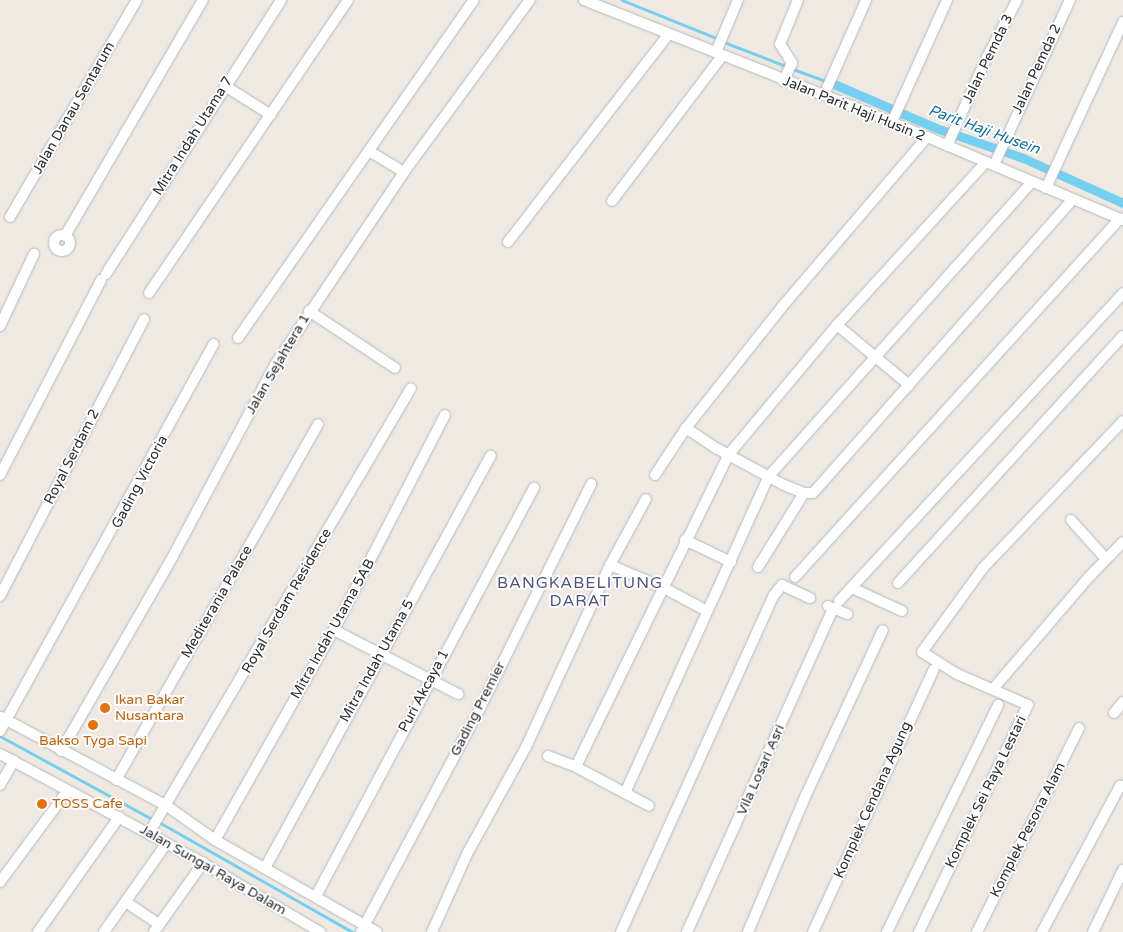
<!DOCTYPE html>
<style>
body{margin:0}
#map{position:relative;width:1123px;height:932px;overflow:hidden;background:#efe9e1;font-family:"Varela Round",sans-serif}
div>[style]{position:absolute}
.stream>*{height:2.5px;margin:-1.25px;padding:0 1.25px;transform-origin:1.25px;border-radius:1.25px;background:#75cff0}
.canal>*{height:9px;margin:-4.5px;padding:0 4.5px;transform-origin:4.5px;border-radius:4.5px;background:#75cff0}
.roads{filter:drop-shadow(0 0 1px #b4b7c1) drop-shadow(0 0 1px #b4b7c1)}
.minor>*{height:10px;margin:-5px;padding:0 5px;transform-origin:5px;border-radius:5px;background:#fff}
.minor>.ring{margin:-5px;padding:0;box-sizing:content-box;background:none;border:10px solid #fff;border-radius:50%}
.dots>*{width:14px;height:14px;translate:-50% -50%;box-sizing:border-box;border:2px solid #fff;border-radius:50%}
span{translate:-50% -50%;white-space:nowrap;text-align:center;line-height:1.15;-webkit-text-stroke:4px #fff;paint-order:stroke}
.street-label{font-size:14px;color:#2e2e2e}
.food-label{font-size:14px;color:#c56008}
.left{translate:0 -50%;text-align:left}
.water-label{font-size:15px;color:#0d6fa3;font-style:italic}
.quarter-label{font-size:16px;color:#4d5680;letter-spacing:1px}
</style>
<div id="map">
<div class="stream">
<div style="left:622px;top:0;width:105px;rotate:21.9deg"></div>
<div style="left:724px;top:42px;width:66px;rotate:21.2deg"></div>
<div style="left:793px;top:69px;width:37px;rotate:20deg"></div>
<div style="left:0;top:736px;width:175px;rotate:28.6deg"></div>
<div style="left:159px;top:822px;width:223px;rotate:29.6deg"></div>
</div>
<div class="canal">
<div style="left:834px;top:84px;width:111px;rotate:23.3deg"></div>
<div style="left:936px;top:128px;width:92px;rotate:19deg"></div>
<div style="left:1023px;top:158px;width:110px;rotate:24.2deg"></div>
</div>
<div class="roads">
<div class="minor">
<div style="left:584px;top:0;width:331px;rotate:21.6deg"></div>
<div style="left:892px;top:122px;width:251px;rotate:23deg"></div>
<div style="left:716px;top:52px;width:56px;rotate:-67.1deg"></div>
<div style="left:783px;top:81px;width:20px;rotate:-63deg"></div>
<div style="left:792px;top:63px;width:22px;rotate:-122deg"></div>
<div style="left:780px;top:44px;width:48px;rotate:-67.8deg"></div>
<div style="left:225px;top:86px;width:54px;rotate:32.2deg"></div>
<div style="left:824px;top:95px;width:104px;rotate:-66.1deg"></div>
<div style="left:892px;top:122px;width:134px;rotate:-65.7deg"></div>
<div style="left:947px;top:146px;width:98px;rotate:-65.8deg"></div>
<div style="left:987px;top:57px;width:64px;rotate:-62.2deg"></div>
<div style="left:369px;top:151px;width:41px;rotate:31deg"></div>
<div style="left:986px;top:162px;width:221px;rotate:132.4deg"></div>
<div style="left:837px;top:325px;width:168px;rotate:129.9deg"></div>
<div style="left:729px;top:454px;width:348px;rotate:116.1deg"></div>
<div style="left:576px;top:767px;width:55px;rotate:28deg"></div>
<div style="left:625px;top:793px;width:348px;rotate:-65.6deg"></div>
<div style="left:769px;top:476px;width:394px;rotate:-48.2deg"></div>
<div style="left:994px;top:165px;width:182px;rotate:-65.3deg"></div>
<div style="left:1046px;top:188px;width:183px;rotate:-65.1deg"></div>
<div style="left:612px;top:201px;width:183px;rotate:-52.8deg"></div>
<div style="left:10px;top:217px;width:251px;rotate:-59.7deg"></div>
<div class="ring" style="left:54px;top:235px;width:6px;height:6px"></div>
<div style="left:65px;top:236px;width:273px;rotate:-59.7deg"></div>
<div style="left:508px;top:242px;width:263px;rotate:-52.3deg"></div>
<div style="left:106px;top:274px;width:325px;rotate:-57.4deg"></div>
<div style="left:149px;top:293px;width:354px;rotate:-55.8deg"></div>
<div style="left:309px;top:311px;width:103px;rotate:33.5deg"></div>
<div style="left:837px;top:325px;width:94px;rotate:39.8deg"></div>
<div style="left:0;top:326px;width:80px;rotate:-64.7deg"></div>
<div style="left:238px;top:338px;width:412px;rotate:-55.1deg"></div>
<div style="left:686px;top:428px;width:36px;rotate:34deg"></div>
<div style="left:716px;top:448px;width:77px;rotate:28.6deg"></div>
<div style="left:784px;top:485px;width:22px;rotate:22deg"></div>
<div style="left:804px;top:493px;width:9px"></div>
<div style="left:813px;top:493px;width:392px;rotate:-48.5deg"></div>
<div style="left:0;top:475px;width:220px;rotate:-62.6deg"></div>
<div style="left:655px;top:475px;width:56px;rotate:-56.6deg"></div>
<div style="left:686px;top:428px;width:153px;rotate:-51.6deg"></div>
<div style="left:781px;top:308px;width:225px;rotate:-49.5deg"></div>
<div style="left:1071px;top:520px;width:52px;rotate:48.1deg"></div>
<div style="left:685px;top:540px;width:51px;rotate:25.6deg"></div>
<div style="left:610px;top:565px;width:56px;rotate:22.9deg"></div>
<div style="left:662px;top:587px;width:51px;rotate:28.1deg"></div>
<div style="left:758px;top:567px;width:87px;rotate:-58.1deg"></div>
<div style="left:795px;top:577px;width:484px;rotate:-47.8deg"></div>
<div style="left:898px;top:583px;width:334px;rotate:-47.7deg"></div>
<div style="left:852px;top:588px;width:55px;rotate:24.7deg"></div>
<div style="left:0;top:596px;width:312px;rotate:-62.5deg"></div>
<div style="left:839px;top:601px;width:419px;rotate:-47.3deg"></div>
<div style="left:828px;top:606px;width:21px;rotate:23deg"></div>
<div style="left:334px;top:630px;width:140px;rotate:27.3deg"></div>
<div style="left:993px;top:689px;width:149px;rotate:-49.4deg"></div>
<div style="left:1090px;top:576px;width:47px;rotate:-45.9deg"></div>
<div style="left:1114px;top:713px;width:14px;rotate:-51deg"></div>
<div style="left:1px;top:717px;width:188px;rotate:28.2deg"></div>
<div style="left:167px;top:806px;width:59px;rotate:35.3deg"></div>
<div style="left:215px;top:840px;width:186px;rotate:29.6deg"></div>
<div style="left:0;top:731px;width:442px;rotate:-61.1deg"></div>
<div style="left:61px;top:751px;width:225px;rotate:-60.1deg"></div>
<div style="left:173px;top:556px;width:217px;rotate:-61.9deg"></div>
<div style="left:275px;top:365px;width:232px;rotate:-56.2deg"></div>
<div style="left:404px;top:172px;width:213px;rotate:-53.8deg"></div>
<div style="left:0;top:754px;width:230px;rotate:28.2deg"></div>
<div style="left:203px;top:863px;width:136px;rotate:30.5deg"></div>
<div style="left:548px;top:756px;width:30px;rotate:21deg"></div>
<div style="left:116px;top:780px;width:409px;rotate:-60.4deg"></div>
<div style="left:0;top:785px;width:28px;rotate:-60deg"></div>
<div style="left:625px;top:793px;width:27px;rotate:28deg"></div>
<div style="left:149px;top:833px;width:516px;rotate:-59.51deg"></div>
<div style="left:215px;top:840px;width:241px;rotate:-60.5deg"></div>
<div style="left:334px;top:630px;width:242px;rotate:-62.7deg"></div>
<div style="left:265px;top:868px;width:470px;rotate:-61.3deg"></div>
<div style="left:0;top:882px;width:114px;rotate:-53.5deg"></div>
<div style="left:316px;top:896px;width:463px;rotate:-61.9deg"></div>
<div style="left:126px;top:902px;width:40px;rotate:34deg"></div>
<div style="left:38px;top:932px;width:141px;rotate:-54.8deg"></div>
<div style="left:104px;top:932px;width:108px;rotate:-54.8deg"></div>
<div style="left:154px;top:932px;width:85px;rotate:-54.6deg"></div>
<div style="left:361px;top:932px;width:256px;rotate:-62deg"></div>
<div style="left:481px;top:706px;width:248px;rotate:-63.6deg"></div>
<div style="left:432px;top:932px;width:85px;rotate:-65.8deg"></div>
<div style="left:467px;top:854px;width:122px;rotate:-61.1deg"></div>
<div style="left:526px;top:747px;width:200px;rotate:-65.2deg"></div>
<div style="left:610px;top:565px;width:75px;rotate:-61.4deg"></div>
<div style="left:621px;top:932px;width:370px;rotate:-65.6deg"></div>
<div style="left:774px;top:595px;width:13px;rotate:-51deg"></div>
<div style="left:782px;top:585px;width:31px;rotate:25deg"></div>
<div style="left:687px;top:932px;width:355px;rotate:-65.7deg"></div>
<div style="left:748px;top:932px;width:147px;rotate:-67.1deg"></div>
<div style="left:805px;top:797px;width:184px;rotate:-65deg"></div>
<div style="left:813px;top:932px;width:289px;rotate:-65.3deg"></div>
<div style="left:887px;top:932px;width:253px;rotate:-63.9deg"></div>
<div style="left:919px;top:932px;width:252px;rotate:-64.4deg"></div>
<div style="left:1028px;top:705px;width:77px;rotate:-156.4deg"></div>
<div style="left:957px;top:674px;width:41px;rotate:-147.8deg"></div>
<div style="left:922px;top:652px;width:104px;rotate:-54deg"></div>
<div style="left:983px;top:568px;width:203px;rotate:-46.4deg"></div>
<div style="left:977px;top:932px;width:228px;rotate:-63.4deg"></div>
<div style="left:1042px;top:932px;width:166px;rotate:-61.9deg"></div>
<div style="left:1120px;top:786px;width:3px;rotate:18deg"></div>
<div style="left:1093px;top:932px;width:69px;rotate:-64.2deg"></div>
</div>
</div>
<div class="dots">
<div style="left:105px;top:708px;background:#e8710a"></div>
<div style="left:93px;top:725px;background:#e8710a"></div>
<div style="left:42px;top:804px;background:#e8710a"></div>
</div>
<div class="street-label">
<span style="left:988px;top:59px;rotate:-64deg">Jalan Pemda 3</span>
<span style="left:1037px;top:69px;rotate:-65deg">Jalan Pemda 2</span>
<span style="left:74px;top:108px;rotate:-60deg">Jalan Danau Sentarum</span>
<span style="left:854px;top:109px;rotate:22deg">Jalan Parit Haji Husin 2</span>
<span style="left:193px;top:136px;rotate:-58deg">Mitra Indah Utama 7</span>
<span style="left:278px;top:364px;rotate:-60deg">Jalan Sejahtera 1</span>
<span style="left:72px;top:457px;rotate:-63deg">Royal Serdam 2</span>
<span style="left:140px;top:482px;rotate:-62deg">Gading Victoria</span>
<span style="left:287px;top:601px;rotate:-60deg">Royal Serdam Residence</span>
<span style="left:217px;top:602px;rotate:-60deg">Mediterania Palace</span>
<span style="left:333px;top:629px;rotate:-61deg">Mitra Indah Utama 5AB</span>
<span style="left:377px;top:661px;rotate:-61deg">Mitra Indah Utama 5</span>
<span style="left:424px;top:691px;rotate:-62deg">Puri Akcaya 1</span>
<span style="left:478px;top:709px;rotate:-63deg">Gading Premier</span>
<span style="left:761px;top:770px;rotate:-66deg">Vila Losari Asri</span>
<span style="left:986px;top:792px;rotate:-64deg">Komplek Sei Raya Lestari</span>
<span style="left:873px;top:800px;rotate:-66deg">Komplek Cendana Agung</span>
<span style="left:1028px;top:830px;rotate:-63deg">Komplek Pesona Alam</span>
<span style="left:213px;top:870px;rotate:30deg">Jalan Sungai Raya Dalam</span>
</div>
<div class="food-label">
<span class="left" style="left:115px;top:708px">Ikan Bakar<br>Nusantara</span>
<span style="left:93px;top:741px">Bakso Tyga Sapi</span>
<span class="left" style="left:52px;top:804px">TOSS Cafe</span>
</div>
<div class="water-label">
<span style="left:984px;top:130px;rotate:20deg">Parit Haji Husein</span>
</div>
<div class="quarter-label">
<span style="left:580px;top:592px">BANGKABELITUNG<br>DARAT</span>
</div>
</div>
